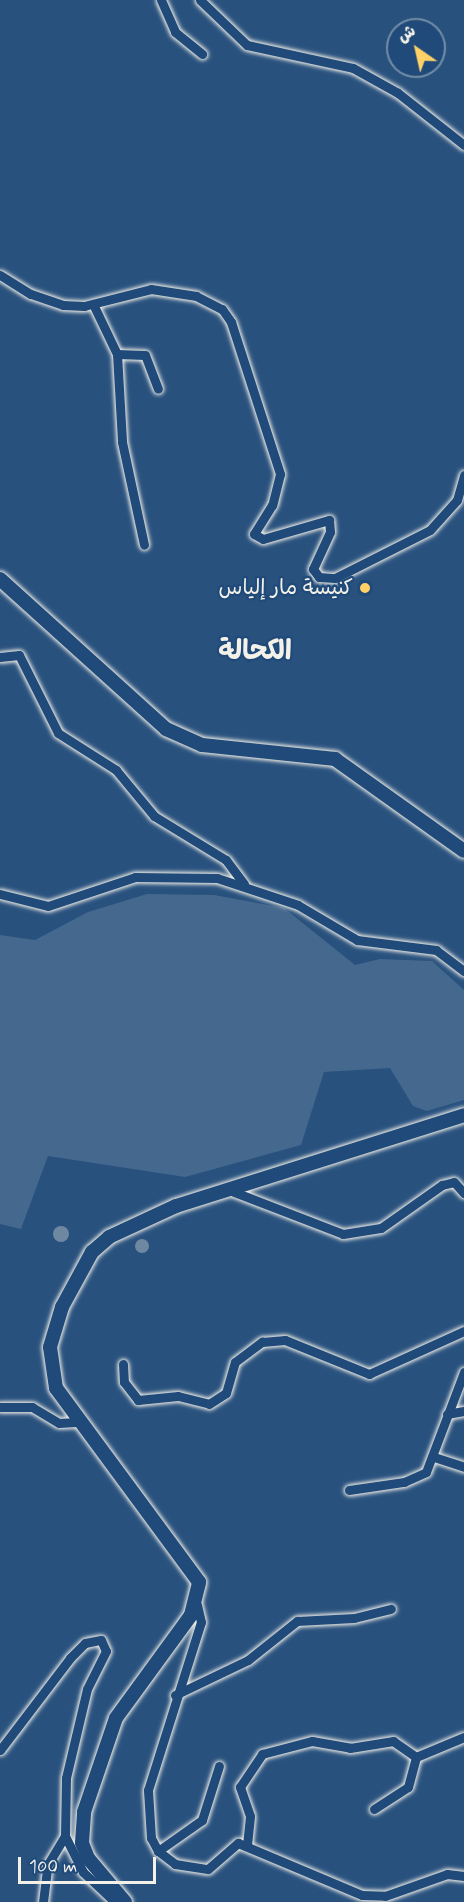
<!DOCTYPE html>
<meta charset="utf-8">
<style>
body{margin:0}
#map{position:relative;width:464px;height:1902px;overflow:hidden;background:#28517e;font-family:Mynerve,"Playpen Sans Arabic",sans-serif}
div>[style]{position:absolute}
.green>*{inset:0;background:#45688e}
.water>*{inset:0;background:#6e88a2}
.round{border-radius:50%}
.roads{filter:drop-shadow(0 0 2px #f4f1e8) drop-shadow(0 0 2px #f4f1e8)}
.street>*{height:9px;margin:-4.5px;padding:0 4.5px;transform-origin:4.5px;border-radius:4.5px;background:#1f4a7a}
.secondary>*{height:14px;margin:-7px;padding:0 7px;transform-origin:7px;border-radius:7px;background:#1f4a7a}
.dots>*{width:16px;height:16px;translate:-50% -50%;box-sizing:border-box;border:3px solid #1f4a7a;border-radius:50%}
span{translate:-50% -50%;white-space:nowrap;text-align:center;line-height:1.15;-webkit-text-stroke:4.5px #1f4a7a;paint-order:stroke}
.poi-label{font-size:21px;color:#f4f1e8}
.right{translate:-100% -50%;text-align:right}
.district-label{font-size:27px;color:#f4f1e8;font-weight:700}
.north{position:absolute;left:386px;top:18px;width:60px;height:60px;box-sizing:border-box;background:#1f4a7a;border:2px solid #748da6;border-radius:50%;rotate:326deg;font-size:16px;font-weight:700;line-height:24px;text-align:center;color:#f4f1e8}
.north::after{content:'';display:block;margin:auto;width:21px;height:27px;background:#ffd166;clip-path:polygon(50% 0,100% 100%,50% 72%,0 100%)}
.scale{position:absolute;left:18px;top:1857px;width:138px;height:27px;box-sizing:border-box;border:3px solid #f4f1e8;border-top:0;padding-left:8px;font-size:18px;line-height:21px;white-space:nowrap;color:#f4f1e8;-webkit-text-stroke:4px #1f4a7a;paint-order:stroke}
</style>
<div id="map">
<div class="green">
<div style="clip-path:polygon(147px 894px,214px 895px,284px 908px,355px 965px,380px 959px,432px 961px,464px 990px,464px 1100px,427px 1111px,413px 1106px,390px 1068px,324px 1072px,301px 1145px,185px 1177px,48px 1156px,21px 1229px,0 1224px,0 935px,35px 940px,88px 912px)"></div>
</div>
<div class="water">
<div class="round" style="left:53px;top:1226px;width:16px;height:16px"></div>
<div class="round" style="left:135px;top:1239px;width:14px;height:14px"></div>
</div>
<div class="roads">
<div class="street">
<div style="left:161px;top:0;width:35px;rotate:66deg"></div>
<div style="left:175px;top:32px;width:35px;rotate:39deg"></div>
<div style="left:200px;top:0;width:65px;rotate:43.8deg"></div>
<div style="left:247px;top:45px;width:108px;rotate:12.2deg"></div>
<div style="left:353px;top:68px;width:51px;rotate:29.1deg"></div>
<div style="left:398px;top:93px;width:84px;rotate:38.2deg"></div>
<div style="left:0;top:275px;width:36px;rotate:32deg"></div>
<div style="left:31px;top:294px;width:34px;rotate:19deg"></div>
<div style="left:63px;top:305px;width:21px;rotate:3deg"></div>
<div style="left:84px;top:306px;width:69px;rotate:-14.2deg"></div>
<div style="left:151px;top:289px;width:46px;rotate:8.8deg"></div>
<div style="left:196px;top:296px;width:29px;rotate:27deg"></div>
<div style="left:222px;top:309px;width:16px;rotate:55deg"></div>
<div style="left:231px;top:322px;width:160px;rotate:72.1deg"></div>
<div style="left:280px;top:474px;width:32px;rotate:104deg"></div>
<div style="left:272px;top:505px;width:34px;rotate:122deg"></div>
<div style="left:254px;top:534px;width:10px;rotate:29deg"></div>
<div style="left:263px;top:539px;width:69px;rotate:-16.1deg"></div>
<div style="left:329px;top:520px;width:12px;rotate:85deg"></div>
<div style="left:330px;top:532px;width:41px;rotate:114.7deg"></div>
<div style="left:313px;top:569px;width:10px;rotate:53deg"></div>
<div style="left:319px;top:577px;width:16px;rotate:4deg"></div>
<div style="left:335px;top:578px;width:106px;rotate:-26.8deg"></div>
<div style="left:430px;top:530px;width:40px;rotate:-48deg"></div>
<div style="left:457px;top:500px;width:26px;rotate:-74deg"></div>
<div style="left:93px;top:304px;width:55px;rotate:64.4deg"></div>
<div style="left:117px;top:354px;width:88px;rotate:86.7deg"></div>
<div style="left:122px;top:442px;width:105px;rotate:77.9deg"></div>
<div style="left:117px;top:354px;width:28px;rotate:2deg"></div>
<div style="left:145px;top:355px;width:36px;rotate:69deg"></div>
<div style="left:0;top:657px;width:19px;rotate:-6deg"></div>
<div style="left:19px;top:655px;width:87px;rotate:63.4deg"></div>
<div style="left:58px;top:733px;width:69px;rotate:32.5deg"></div>
<div style="left:116px;top:770px;width:60px;rotate:50.4deg"></div>
<div style="left:154px;top:816px;width:84px;rotate:31.4deg"></div>
<div style="left:226px;top:860px;width:30px;rotate:53deg"></div>
<div style="left:0;top:894px;width:49px;rotate:14deg"></div>
<div style="left:48px;top:906px;width:92px;rotate:-18.4deg"></div>
<div style="left:135px;top:877px;width:82px;rotate:0.7deg"></div>
<div style="left:217px;top:878px;width:85px;rotate:18.4deg"></div>
<div style="left:298px;top:905px;width:69px;rotate:30.7deg"></div>
<div style="left:357px;top:940px;width:80px;rotate:7.2deg"></div>
<div style="left:436px;top:950px;width:35px;rotate:37deg"></div>
<div style="left:229px;top:1190px;width:122px;rotate:21.1deg"></div>
<div style="left:343px;top:1234px;width:38px;rotate:-9deg"></div>
<div style="left:381px;top:1228px;width:75px;rotate:-35.2deg"></div>
<div style="left:442px;top:1185px;width:12px;rotate:-14deg"></div>
<div style="left:454px;top:1182px;width:15px;rotate:48deg"></div>
<div style="left:123px;top:1364px;width:18px;rotate:87deg"></div>
<div style="left:124px;top:1382px;width:23px;rotate:52deg"></div>
<div style="left:138px;top:1400px;width:40px;rotate:-5.7deg"></div>
<div style="left:178px;top:1396px;width:32px;rotate:14deg"></div>
<div style="left:209px;top:1404px;width:20px;rotate:-33deg"></div>
<div style="left:226px;top:1393px;width:32px;rotate:-74deg"></div>
<div style="left:235px;top:1362px;width:34px;rotate:-37deg"></div>
<div style="left:262px;top:1342px;width:23px;rotate:-5deg"></div>
<div style="left:285px;top:1340px;width:91px;rotate:22deg"></div>
<div style="left:369px;top:1374px;width:104px;rotate:-24.4deg"></div>
<div style="left:0;top:1407px;width:32px"></div>
<div style="left:32px;top:1407px;width:31px;rotate:31deg"></div>
<div style="left:59px;top:1423px;width:17px;rotate:-3deg"></div>
<div style="left:447px;top:1414px;width:17px;rotate:-10deg"></div>
<div style="left:434px;top:1457px;width:32px;rotate:18deg"></div>
<div style="left:349px;top:1490px;width:56px;rotate:-8.3deg"></div>
<div style="left:404px;top:1482px;width:24px;rotate:-24deg"></div>
<div style="left:426px;top:1472px;width:107px;rotate:-69.2deg"></div>
<div style="left:175px;top:1695px;width:81px;rotate:-25.6deg"></div>
<div style="left:248px;top:1660px;width:63px;rotate:-38.5deg"></div>
<div style="left:297px;top:1621px;width:57px;rotate:-3deg"></div>
<div style="left:354px;top:1618px;width:38px;rotate:-14deg"></div>
<div style="left:0;top:1750px;width:116px;rotate:-52.7deg"></div>
<div style="left:70px;top:1658px;width:21px;rotate:-45deg"></div>
<div style="left:85px;top:1643px;width:16px;rotate:-11deg"></div>
<div style="left:101px;top:1640px;width:12px;rotate:66deg"></div>
<div style="left:106px;top:1651px;width:42px;rotate:116.6deg"></div>
<div style="left:87px;top:1689px;width:91px;rotate:103.3deg"></div>
<div style="left:66px;top:1778px;width:58px;rotate:91deg"></div>
<div style="left:65px;top:1836px;width:40px;rotate:63.4deg"></div>
<div style="left:83px;top:1872px;width:44px;rotate:43.2deg"></div>
<div style="left:219px;top:1766px;width:57px;rotate:107.5deg"></div>
<div style="left:202px;top:1820px;width:54px;rotate:144.8deg"></div>
<div style="left:158px;top:1851px;width:21px;rotate:37deg"></div>
<div style="left:175px;top:1864px;width:33px;rotate:9deg"></div>
<div style="left:208px;top:1869px;width:40px;rotate:-41deg"></div>
<div style="left:238px;top:1843px;width:134px;rotate:22.8deg"></div>
<div style="left:362px;top:1895px;width:23px;rotate:2deg"></div>
<div style="left:385px;top:1896px;width:66px;rotate:-19.5deg"></div>
<div style="left:447px;top:1874px;width:17px;rotate:7deg"></div>
<div style="left:374px;top:1809px;width:40px;rotate:-32.9deg"></div>
<div style="left:408px;top:1787px;width:31px;rotate:-75deg"></div>
<div style="left:247px;top:1845px;width:29px;rotate:-84deg"></div>
<div style="left:250px;top:1816px;width:31px;rotate:-109deg"></div>
<div style="left:240px;top:1787px;width:40px;rotate:-56deg"></div>
<div style="left:262px;top:1754px;width:52px;rotate:-14.6deg"></div>
<div style="left:312px;top:1741px;width:39px;rotate:10deg"></div>
<div style="left:350px;top:1748px;width:44px;rotate:-9.2deg"></div>
<div style="left:393px;top:1741px;width:28px;rotate:35deg"></div>
<div style="left:416px;top:1757px;width:52px;rotate:-22.6deg"></div>
<div style="left:158px;top:1851px;width:15px;rotate:-118deg"></div>
<div style="left:151px;top:1838px;width:48px;rotate:-93.6deg"></div>
<div style="left:148px;top:1790px;width:176px;rotate:-72.5deg"></div>
<div style="left:201px;top:1622px;width:18px;rotate:-103deg"></div>
<div style="left:43px;top:1902px;width:38px;rotate:-83deg"></div>
<div style="left:48px;top:1864px;width:33px;rotate:-59deg"></div>
</div>
<div class="secondary">
<div style="left:0;top:579px;width:224px;rotate:42.1deg"></div>
<div style="left:166px;top:729px;width:39px;rotate:24deg"></div>
<div style="left:202px;top:745px;width:134px;rotate:6deg"></div>
<div style="left:335px;top:759px;width:158px;rotate:35.5deg"></div>
<div style="left:125px;top:1902px;width:57px;rotate:-130.1deg"></div>
<div style="left:88px;top:1858px;width:16px;rotate:-112deg"></div>
<div style="left:82px;top:1843px;width:31px;rotate:-86deg"></div>
<div style="left:84px;top:1812px;width:99px;rotate:-71.2deg"></div>
<div style="left:116px;top:1718px;width:127px;rotate:-53.9deg"></div>
<div style="left:191px;top:1615px;width:34px;rotate:-76deg"></div>
<div style="left:199px;top:1582px;width:241px;rotate:-126.4deg"></div>
<div style="left:56px;top:1388px;width:41px;rotate:-98.3deg"></div>
<div style="left:50px;top:1347px;width:42px;rotate:-73.3deg"></div>
<div style="left:62px;top:1307px;width:63px;rotate:-61.4deg"></div>
<div style="left:92px;top:1252px;width:23px;rotate:-41deg"></div>
<div style="left:109px;top:1237px;width:74px;rotate:-24.8deg"></div>
<div style="left:176px;top:1206px;width:302px;rotate:-17.5deg"></div>
</div>
</div>
<div class="dots">
<div style="left:365px;top:588px;background:#ffd166"></div>
</div>
<div class="poi-label">
<span class="right" style="left:353px;top:588px">كنيسة مار إلياس</span>
</div>
<div class="district-label">
<span style="left:255px;top:652px">الكحالة</span>
</div>
<div class="north">ش</div>
<div class="scale">100 m</div>
</div>
